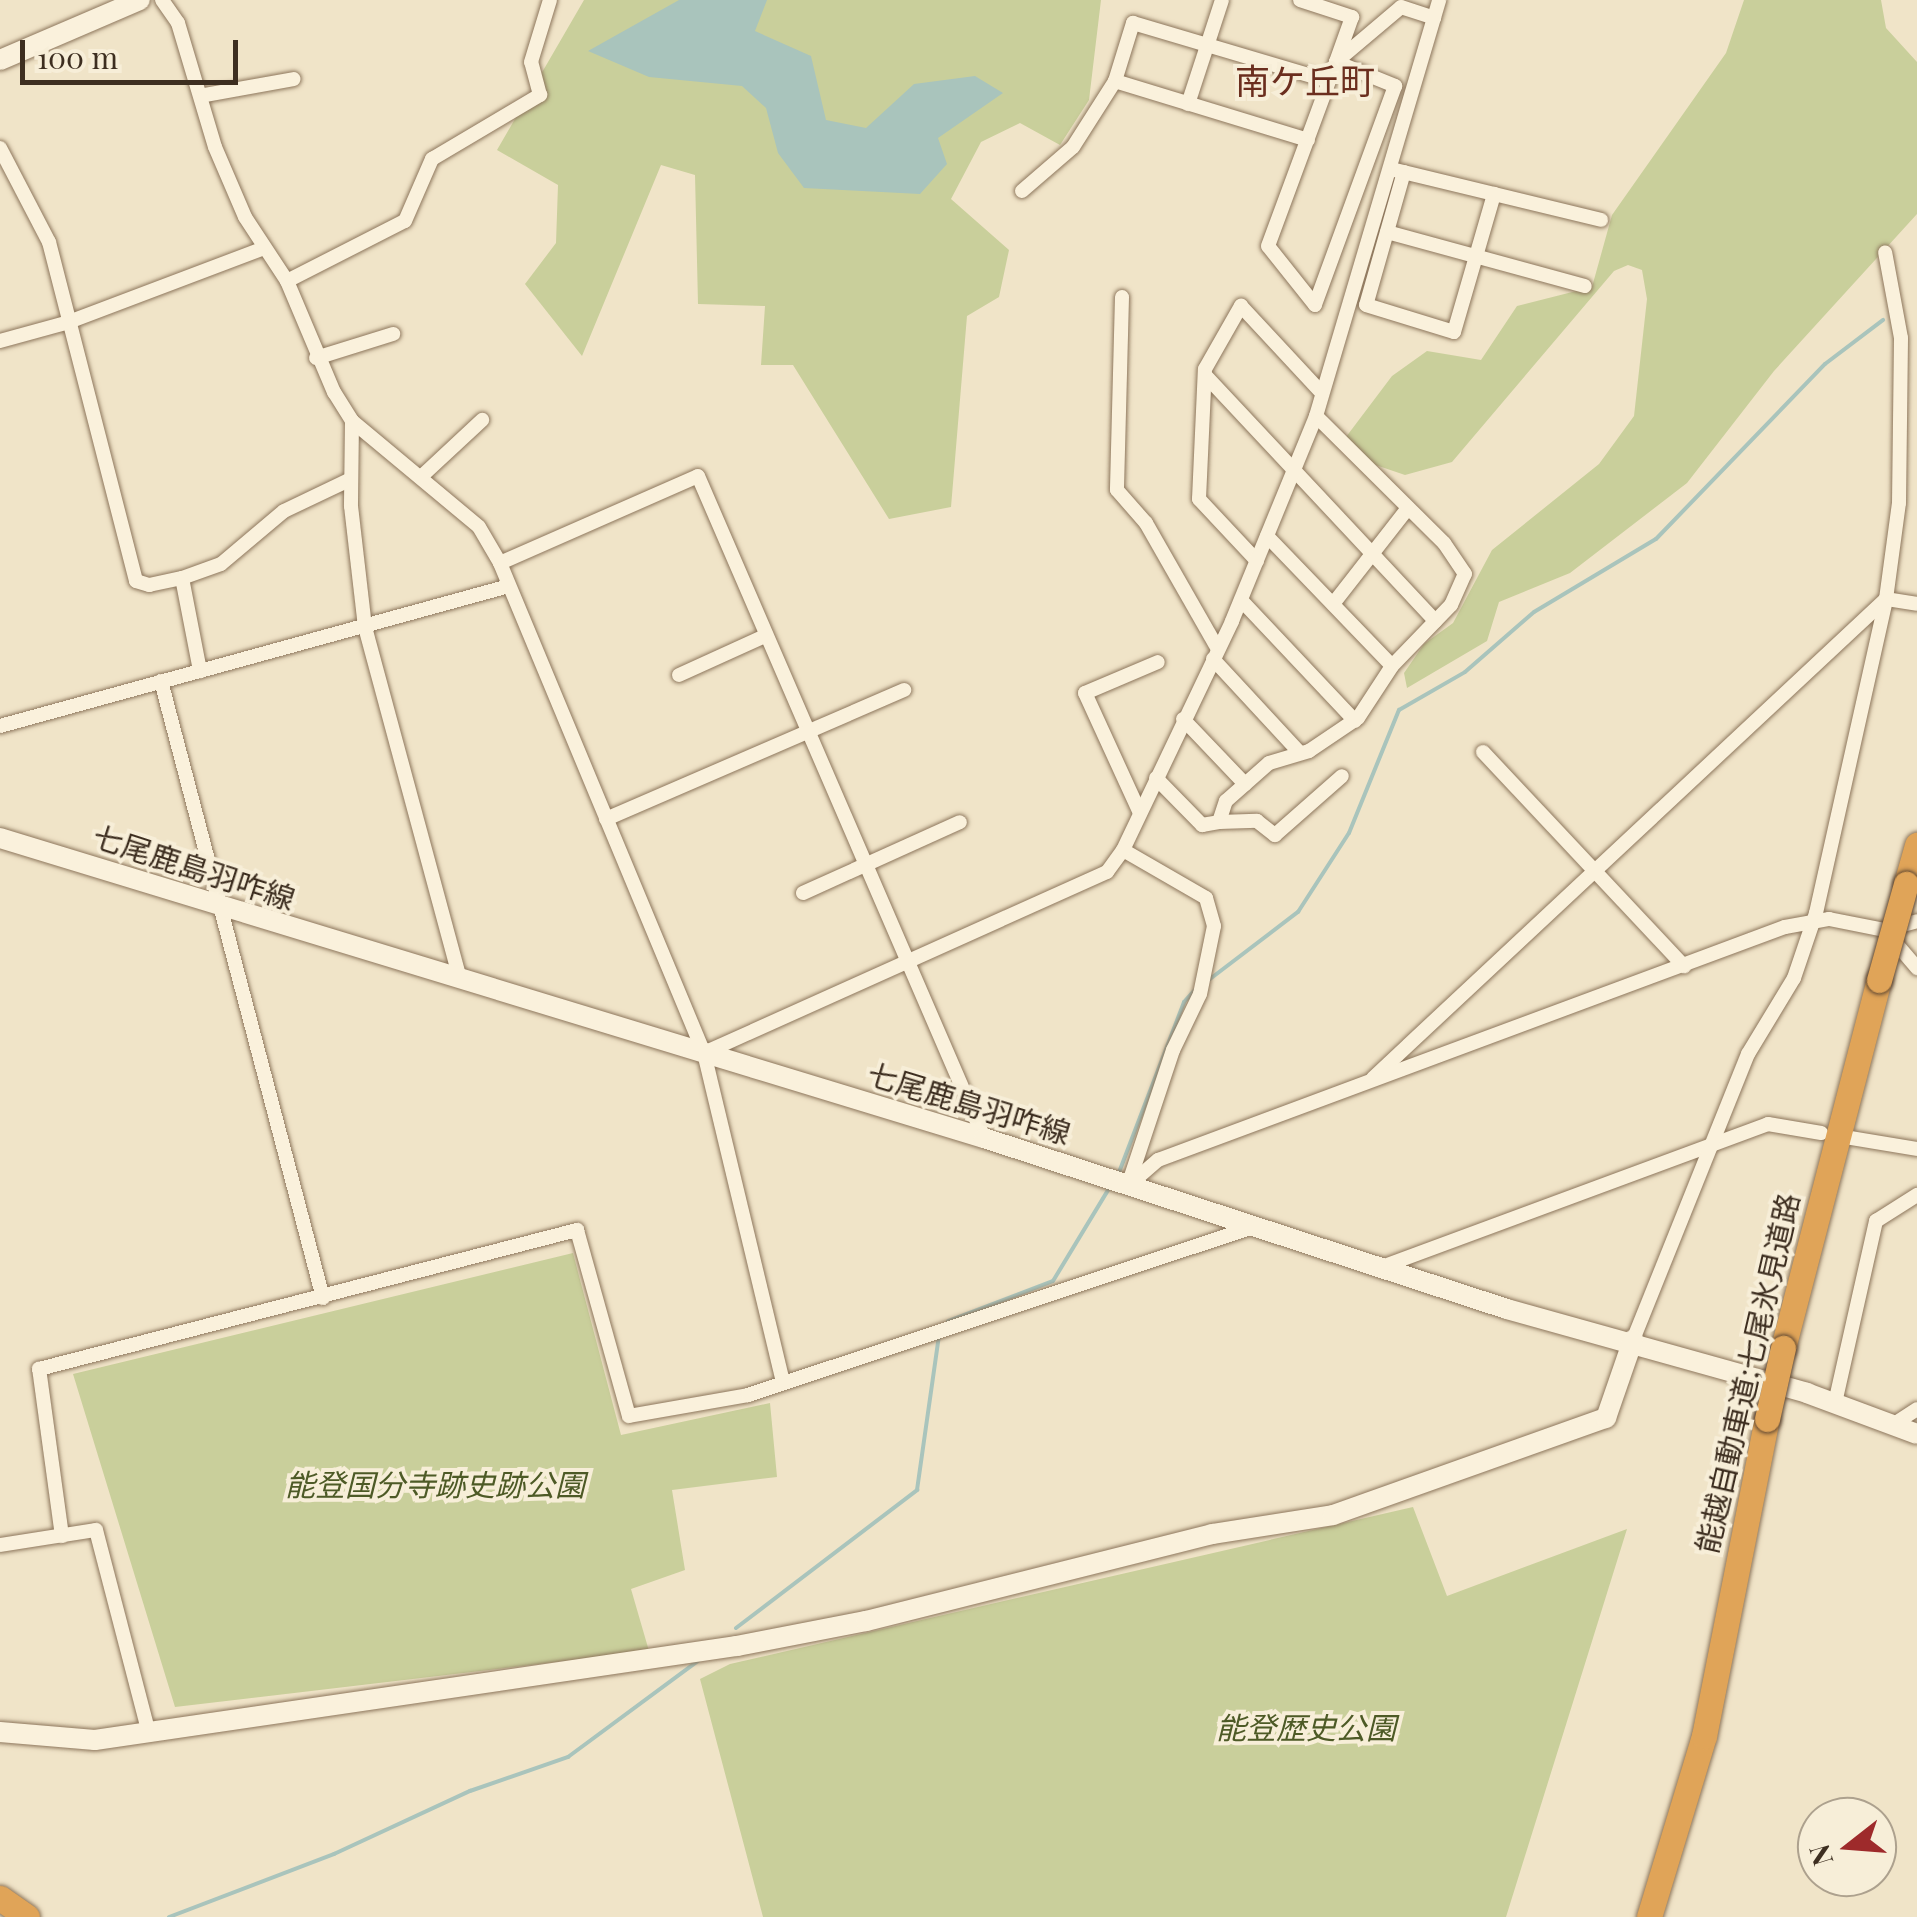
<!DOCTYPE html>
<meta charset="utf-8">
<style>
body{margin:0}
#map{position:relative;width:1917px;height:1917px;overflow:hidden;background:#f0e4c8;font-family:"Playfair Display","Noto Sans JP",serif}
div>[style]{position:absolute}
.green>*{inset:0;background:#c9cf9b}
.water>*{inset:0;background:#a9c4bc}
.stream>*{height:4px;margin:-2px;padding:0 2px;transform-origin:2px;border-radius:2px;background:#a9c4bc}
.roads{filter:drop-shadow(0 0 2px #8d765c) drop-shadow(0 0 2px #8d765c)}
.street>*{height:14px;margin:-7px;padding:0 7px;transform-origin:7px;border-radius:7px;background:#faf1dc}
.secondary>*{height:20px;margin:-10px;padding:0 10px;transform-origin:10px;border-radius:10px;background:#faf1dc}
.highway>*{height:25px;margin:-12.5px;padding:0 12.5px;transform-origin:12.5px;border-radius:12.5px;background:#e0a458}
.bridges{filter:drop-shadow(0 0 2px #5b4430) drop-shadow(0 0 2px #5b4430)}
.highway-bridge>*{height:25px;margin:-12.5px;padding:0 12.5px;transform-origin:12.5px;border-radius:12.5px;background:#e0a458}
span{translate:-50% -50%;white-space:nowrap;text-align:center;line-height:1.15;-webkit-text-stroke:8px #f7eed8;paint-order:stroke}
.street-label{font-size:30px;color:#3d2e20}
.park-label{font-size:30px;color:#4d5a26;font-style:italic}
.quarter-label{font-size:35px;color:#6b2e1e}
.north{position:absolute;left:1797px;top:1797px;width:100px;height:100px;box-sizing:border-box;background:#f7eed8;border:2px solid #ada18e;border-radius:50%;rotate:253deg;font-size:28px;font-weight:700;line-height:40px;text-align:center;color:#3d2e20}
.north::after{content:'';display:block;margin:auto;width:35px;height:45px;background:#9e2a2b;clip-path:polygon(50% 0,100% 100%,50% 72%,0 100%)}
.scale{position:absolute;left:20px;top:40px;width:218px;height:45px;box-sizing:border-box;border:5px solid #3d2e20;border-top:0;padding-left:12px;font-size:30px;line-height:35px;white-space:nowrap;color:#3d2e20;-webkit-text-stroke:8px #f7eed8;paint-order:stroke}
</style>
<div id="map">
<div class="green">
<div style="clip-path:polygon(584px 0,1101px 0,1089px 100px,1060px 145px,1020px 123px,981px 142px,951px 199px,1009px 250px,999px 297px,967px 316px,951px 507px,889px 519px,793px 365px,761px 365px,765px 306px,698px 304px,695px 175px,661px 165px,582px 356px,525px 284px,556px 243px,558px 185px,497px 150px)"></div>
<div style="clip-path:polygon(1744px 0,1881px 0,1886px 28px,1917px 62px,1917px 214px,1774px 371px,1687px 483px,1570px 573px,1499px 602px,1487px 641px,1407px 688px,1404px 673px,1424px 644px,1453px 623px,1492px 550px,1599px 464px,1634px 416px,1647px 299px,1642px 270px,1628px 265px,1614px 271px,1452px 462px,1405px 475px,1358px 459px,1346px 437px,1392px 376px,1427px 351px,1481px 360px,1517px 306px,1592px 287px,1612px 215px,1726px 53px)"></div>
<div style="clip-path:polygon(573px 1253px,621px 1435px,770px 1403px,777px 1477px,672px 1490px,685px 1570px,631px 1589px,649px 1651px,175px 1707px,73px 1374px)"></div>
<div style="clip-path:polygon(1413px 1507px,1447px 1596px,1627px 1529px,1506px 1917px,763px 1917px,700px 1679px,730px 1664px)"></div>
</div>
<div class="water">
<div style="clip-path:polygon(679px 0,767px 0,755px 31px,811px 56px,826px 120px,866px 128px,914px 84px,975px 76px,1003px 93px,938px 138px,947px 164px,920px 194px,804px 188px,778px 153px,766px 108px,742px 86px,649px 77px,588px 51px)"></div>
</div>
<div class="stream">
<div style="left:1206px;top:982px;width:116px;rotate:-37.3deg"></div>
<div style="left:1298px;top:912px;width:94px;rotate:-57.2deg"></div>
<div style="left:1349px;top:833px;width:133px;rotate:-67.9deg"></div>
<div style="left:1399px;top:710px;width:76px;rotate:-29.9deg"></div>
<div style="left:1465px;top:672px;width:91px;rotate:-41deg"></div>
<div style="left:1534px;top:612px;width:142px;rotate:-30.9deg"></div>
<div style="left:1656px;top:539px;width:243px;rotate:-46deg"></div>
<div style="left:1825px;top:364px;width:73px;rotate:-37.2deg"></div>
<div style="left:1118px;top:1175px;width:185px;rotate:-69.1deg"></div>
<div style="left:1184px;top:1002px;width:15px;rotate:-48deg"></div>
<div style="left:948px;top:1321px;width:112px;rotate:-20.9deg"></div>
<div style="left:1053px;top:1281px;width:110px;rotate:-58.8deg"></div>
<div style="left:736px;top:1628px;width:228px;rotate:-37.3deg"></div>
<div style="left:917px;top:1490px;width:157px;rotate:-81.9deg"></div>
<div style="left:169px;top:1917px;width:177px;rotate:-20.9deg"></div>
<div style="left:334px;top:1854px;width:150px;rotate:-24.9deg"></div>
<div style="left:470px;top:1791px;width:104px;rotate:-19.1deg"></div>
<div style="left:568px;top:1757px;width:163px;rotate:-36.5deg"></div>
</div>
<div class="roads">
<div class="street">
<div style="left:162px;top:0;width:28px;rotate:55deg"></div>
<div style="left:178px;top:23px;width:129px;rotate:73.4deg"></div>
<div style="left:215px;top:147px;width:76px;rotate:66.8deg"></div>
<div style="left:245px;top:217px;width:77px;rotate:56.7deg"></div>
<div style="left:287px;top:281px;width:121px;rotate:67.1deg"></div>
<div style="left:334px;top:392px;width:34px;rotate:58deg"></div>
<div style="left:352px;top:421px;width:165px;rotate:39.8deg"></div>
<div style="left:479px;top:527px;width:42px;rotate:59.7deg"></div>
<div style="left:500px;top:563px;width:531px;rotate:67.4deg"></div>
<div style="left:704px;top:1053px;width:337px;rotate:76.5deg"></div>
<div style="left:1300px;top:0;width:55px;rotate:18.1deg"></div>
<div style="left:1352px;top:17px;width:48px;rotate:109.6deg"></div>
<div style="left:1336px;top:62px;width:64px;rotate:22.1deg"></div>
<div style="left:1395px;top:86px;width:233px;rotate:110.1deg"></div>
<div style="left:1315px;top:305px;width:75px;rotate:-128.5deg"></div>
<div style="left:1268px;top:246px;width:196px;rotate:-69.7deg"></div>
<div style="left:1336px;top:62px;width:85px;rotate:-40.2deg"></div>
<div style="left:1401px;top:7px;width:35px;rotate:18deg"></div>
<div style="left:205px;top:95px;width:90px;rotate:-10.2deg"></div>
<div style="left:1188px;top:104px;width:109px;rotate:-71.9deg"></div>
<div style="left:1308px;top:140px;width:202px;rotate:-163deg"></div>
<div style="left:1115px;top:81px;width:61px;rotate:-72.8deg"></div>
<div style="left:1133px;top:23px;width:204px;rotate:16.5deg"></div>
<div style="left:0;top:148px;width:106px;rotate:62.5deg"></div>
<div style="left:49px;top:242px;width:350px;rotate:75.6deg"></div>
<div style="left:136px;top:581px;width:14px;rotate:17deg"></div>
<div style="left:149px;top:585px;width:34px;rotate:-12deg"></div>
<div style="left:182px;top:578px;width:95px;rotate:79deg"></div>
<div style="left:1395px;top:170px;width:212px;rotate:13.6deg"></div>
<div style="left:1404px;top:172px;width:138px;rotate:105.9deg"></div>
<div style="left:1366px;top:305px;width:92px;rotate:17.1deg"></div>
<div style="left:1454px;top:332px;width:144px;rotate:-73.8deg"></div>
<div style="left:1022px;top:191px;width:67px;rotate:-40.8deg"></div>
<div style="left:1073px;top:147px;width:78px;rotate:-57.5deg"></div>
<div style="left:1387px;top:232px;width:205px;rotate:15.3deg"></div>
<div style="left:287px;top:281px;width:132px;rotate:-27deg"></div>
<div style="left:405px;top:221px;width:68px;rotate:-66.5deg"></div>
<div style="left:432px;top:159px;width:126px;rotate:-30.7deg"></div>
<div style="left:540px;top:95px;width:34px;rotate:-105deg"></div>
<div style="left:531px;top:62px;width:65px;rotate:-73deg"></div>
<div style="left:1122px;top:297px;width:193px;rotate:91.5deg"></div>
<div style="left:1117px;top:490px;width:44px;rotate:48.7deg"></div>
<div style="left:1146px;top:523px;width:145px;rotate:60.3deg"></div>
<div style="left:0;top:341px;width:68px;rotate:-15.3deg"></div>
<div style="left:66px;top:323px;width:212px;rotate:-20.7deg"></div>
<div style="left:316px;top:358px;width:81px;rotate:-17.3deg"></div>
<div style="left:1205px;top:375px;width:337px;rotate:46.9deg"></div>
<div style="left:352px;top:421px;width:85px;rotate:90.7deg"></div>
<div style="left:351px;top:506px;width:122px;rotate:83.4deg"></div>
<div style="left:365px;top:627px;width:365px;rotate:74.9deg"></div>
<div style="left:423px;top:475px;width:81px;rotate:-43deg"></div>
<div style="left:1267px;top:536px;width:180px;rotate:46.1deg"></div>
<div style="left:1257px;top:561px;width:85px;rotate:-133.1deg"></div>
<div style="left:1199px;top:499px;width:130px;rotate:-87.4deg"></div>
<div style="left:1205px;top:369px;width:73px;rotate:-60.3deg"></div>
<div style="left:1241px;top:306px;width:115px;rotate:47.1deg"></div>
<div style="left:500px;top:563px;width:216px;rotate:-23.7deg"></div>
<div style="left:698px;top:476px;width:721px;rotate:66.63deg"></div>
<div style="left:182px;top:578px;width:41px;rotate:-19.7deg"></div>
<div style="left:221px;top:564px;width:82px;rotate:-40.1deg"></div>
<div style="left:284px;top:511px;width:74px;rotate:-25.5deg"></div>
<div style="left:1241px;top:600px;width:166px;rotate:46.7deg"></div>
<div style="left:1333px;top:604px;width:122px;rotate:-52deg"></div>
<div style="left:1213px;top:659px;width:128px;rotate:47.2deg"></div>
<div style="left:679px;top:675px;width:94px;rotate:-24.4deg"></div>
<div style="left:161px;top:681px;width:638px;rotate:75.29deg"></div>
<div style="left:1183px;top:719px;width:90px;rotate:46.4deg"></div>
<div style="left:0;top:726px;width:528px;rotate:-15.38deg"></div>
<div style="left:1483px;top:752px;width:294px;rotate:46.8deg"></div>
<div style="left:1156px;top:778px;width:66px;rotate:45.6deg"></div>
<div style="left:1202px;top:825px;width:17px;rotate:-10deg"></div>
<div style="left:1219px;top:822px;width:22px;rotate:-72deg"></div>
<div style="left:1226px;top:801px;width:57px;rotate:-41.5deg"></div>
<div style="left:1269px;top:763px;width:42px;rotate:-16.7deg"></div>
<div style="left:1309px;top:751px;width:59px;rotate:-34deg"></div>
<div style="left:1358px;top:718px;width:62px;rotate:-56.8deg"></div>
<div style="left:1392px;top:666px;width:85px;rotate:-46deg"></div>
<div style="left:1451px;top:605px;width:34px;rotate:-66deg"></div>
<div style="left:1465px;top:574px;width:37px;rotate:-124deg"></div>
<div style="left:1444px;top:543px;width:180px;rotate:-135.2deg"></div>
<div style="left:1140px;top:813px;width:132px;rotate:-114.6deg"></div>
<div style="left:1085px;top:693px;width:79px;rotate:-23deg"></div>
<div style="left:606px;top:819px;width:325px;rotate:-23.4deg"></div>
<div style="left:1219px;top:822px;width:38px;rotate:-2deg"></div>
<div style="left:1257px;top:821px;width:23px;rotate:38deg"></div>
<div style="left:1275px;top:835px;width:89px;rotate:-41.4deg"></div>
<div style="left:1123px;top:850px;width:96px;rotate:30deg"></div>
<div style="left:1206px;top:898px;width:29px;rotate:74deg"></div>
<div style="left:1214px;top:926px;width:69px;rotate:101.6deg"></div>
<div style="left:1200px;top:994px;width:62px;rotate:115.7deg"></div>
<div style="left:1173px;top:1050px;width:142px;rotate:108.4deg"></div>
<div style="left:803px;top:893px;width:172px;rotate:-24.3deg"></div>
<div style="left:1888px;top:934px;width:45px;rotate:49.5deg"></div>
<div style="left:704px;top:1053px;width:442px;rotate:-24.2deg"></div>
<div style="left:1107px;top:872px;width:27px;rotate:-54deg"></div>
<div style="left:1123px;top:850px;width:254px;rotate:-64.5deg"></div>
<div style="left:1232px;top:621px;width:222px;rotate:-67.7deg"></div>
<div style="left:1316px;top:416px;width:434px;rotate:-73.5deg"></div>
<div style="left:1373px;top:1078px;width:702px;rotate:-43.04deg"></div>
<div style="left:1886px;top:599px;width:31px;rotate:9deg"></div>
<div style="left:1851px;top:1138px;width:67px;rotate:9.5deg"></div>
<div style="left:1128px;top:1186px;width:40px;rotate:-41deg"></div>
<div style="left:1158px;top:1160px;width:669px;rotate:-20.39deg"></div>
<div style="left:1785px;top:927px;width:45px;rotate:-10.3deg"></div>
<div style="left:1829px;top:919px;width:56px;rotate:11.3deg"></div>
<div style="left:1884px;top:930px;width:34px;rotate:-15deg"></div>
<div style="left:1379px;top:1268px;width:415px;rotate:-20.3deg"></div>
<div style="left:1768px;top:1124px;width:54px;rotate:9.6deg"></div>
<div style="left:1633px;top:1340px;width:308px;rotate:-68.1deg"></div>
<div style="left:1748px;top:1054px;width:89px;rotate:-58.8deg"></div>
<div style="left:1794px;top:978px;width:69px;rotate:-71.3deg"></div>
<div style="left:1816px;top:913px;width:322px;rotate:-77.4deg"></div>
<div style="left:1886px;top:599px;width:97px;rotate:-82.3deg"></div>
<div style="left:1899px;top:503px;width:165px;rotate:-89.3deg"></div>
<div style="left:1901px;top:338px;width:87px;rotate:-100.5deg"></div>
<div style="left:1835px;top:1403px;width:187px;rotate:-77.3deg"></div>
<div style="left:1876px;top:1221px;width:49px;rotate:-32.4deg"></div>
<div style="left:1894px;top:1424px;width:27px;rotate:-33deg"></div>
<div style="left:62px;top:1536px;width:169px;rotate:-97.8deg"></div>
<div style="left:39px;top:1369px;width:556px;rotate:-14.49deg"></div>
<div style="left:577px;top:1230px;width:193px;rotate:74.4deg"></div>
<div style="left:629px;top:1416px;width:121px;rotate:-10deg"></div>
<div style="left:748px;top:1395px;width:532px;rotate:-18.4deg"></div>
<div style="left:0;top:1545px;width:97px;rotate:-8.9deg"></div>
<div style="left:96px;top:1530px;width:211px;rotate:75.4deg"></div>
</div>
<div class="secondary">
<div style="left:0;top:60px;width:152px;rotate:-23.2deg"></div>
<div style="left:0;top:838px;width:1029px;rotate:16.96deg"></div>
<div style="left:984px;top:1138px;width:550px;rotate:18.11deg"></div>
<div style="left:1507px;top:1309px;width:312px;rotate:15.6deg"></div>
<div style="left:1807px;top:1393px;width:117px;rotate:20.4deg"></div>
<div style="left:0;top:1732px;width:95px;rotate:4.8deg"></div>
<div style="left:95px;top:1740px;width:649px;rotate:-8.33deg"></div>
<div style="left:737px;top:1646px;width:131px;rotate:-11deg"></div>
<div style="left:866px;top:1621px;width:357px;rotate:-14.1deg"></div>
<div style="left:1212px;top:1534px;width:122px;rotate:-8.9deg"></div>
<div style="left:1333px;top:1515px;width:290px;rotate:-19.6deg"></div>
<div style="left:1606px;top:1418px;width:83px;rotate:-70.9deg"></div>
</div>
<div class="highway">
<div style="left:1906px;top:884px;width:41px;rotate:-74.2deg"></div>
<div style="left:1783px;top:1348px;width:380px;rotate:-75.4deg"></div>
<div style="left:0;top:1898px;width:33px;rotate:35deg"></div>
<div style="left:1649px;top:1917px;width:189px;rotate:-73.1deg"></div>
<div style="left:1704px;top:1736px;width:323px;rotate:-78.8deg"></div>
</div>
</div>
<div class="bridges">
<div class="highway-bridge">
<div style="left:1879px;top:980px;width:100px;rotate:-74.3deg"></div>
<div style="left:1767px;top:1419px;width:73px;rotate:-77.3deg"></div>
</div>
</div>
<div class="street-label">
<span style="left:194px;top:867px;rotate:18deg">七尾鹿島羽咋線</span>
<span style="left:969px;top:1103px;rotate:17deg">七尾鹿島羽咋線</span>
<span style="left:1747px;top:1373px;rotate:-77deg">能越自動車道;七尾氷見道路</span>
</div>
<div class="park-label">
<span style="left:435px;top:1484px">能登国分寺跡史跡公園</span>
<span style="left:1306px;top:1727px">能登歴史公園</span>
</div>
<div class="quarter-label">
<span style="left:1305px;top:80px">南ケ丘町</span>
</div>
<div class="north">N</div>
<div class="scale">100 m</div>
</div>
